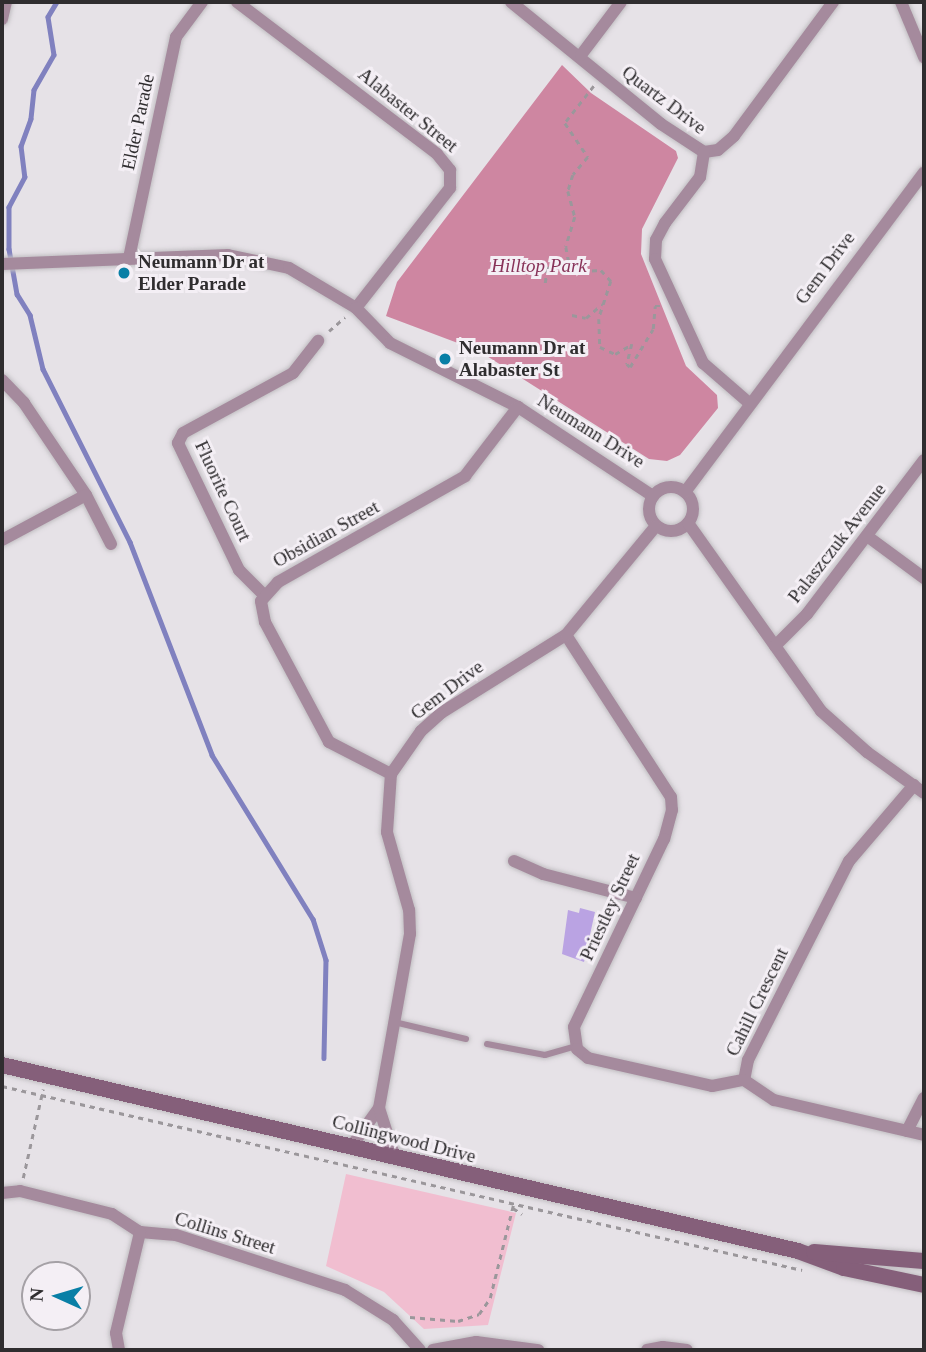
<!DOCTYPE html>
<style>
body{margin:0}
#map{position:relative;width:926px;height:1352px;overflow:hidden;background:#e6e2e7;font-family:"Times New Roman",serif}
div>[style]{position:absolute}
.green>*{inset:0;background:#f1bed0}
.forest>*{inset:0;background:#ce86a1}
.stream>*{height:4.5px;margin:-2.25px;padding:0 2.25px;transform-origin:2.25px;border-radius:2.25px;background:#8081bf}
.building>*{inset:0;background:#baa3e3}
.path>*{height:2.5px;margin-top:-1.25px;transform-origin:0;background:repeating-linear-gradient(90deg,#9b979b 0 5px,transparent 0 10px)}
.roads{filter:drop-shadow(0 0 2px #c1bec2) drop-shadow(0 0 2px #c1bec2)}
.lane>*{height:6px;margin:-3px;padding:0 3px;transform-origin:3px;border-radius:3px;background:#a58a9d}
.street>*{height:12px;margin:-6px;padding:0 6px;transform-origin:6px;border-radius:6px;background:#a58a9d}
.street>.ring{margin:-6px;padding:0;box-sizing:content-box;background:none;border:12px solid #a58a9d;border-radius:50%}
.secondary>*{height:16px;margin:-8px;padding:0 8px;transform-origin:8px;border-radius:8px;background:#855f7a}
.dots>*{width:19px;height:19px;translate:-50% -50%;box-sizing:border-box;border:4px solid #f4eff5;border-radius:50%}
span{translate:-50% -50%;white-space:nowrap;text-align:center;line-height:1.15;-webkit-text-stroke:6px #f4eff5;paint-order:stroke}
.street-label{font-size:19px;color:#2f2d2f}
.poi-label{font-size:19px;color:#2f2d2f;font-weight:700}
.left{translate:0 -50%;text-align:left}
.park-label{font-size:19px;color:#883359;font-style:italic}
.frame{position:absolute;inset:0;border:4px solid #2f2d2f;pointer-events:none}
.north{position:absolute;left:21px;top:1261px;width:70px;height:70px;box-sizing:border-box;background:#f4eff5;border:2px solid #a5a1a6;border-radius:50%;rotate:274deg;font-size:19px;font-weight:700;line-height:28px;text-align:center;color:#2f2d2f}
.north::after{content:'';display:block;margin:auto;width:24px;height:32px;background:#087fa6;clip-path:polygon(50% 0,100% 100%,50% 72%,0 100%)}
</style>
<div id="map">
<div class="green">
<div style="clip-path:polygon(346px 1174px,516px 1213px,488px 1325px,424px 1329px,384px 1292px,326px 1266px)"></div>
</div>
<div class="forest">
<div style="clip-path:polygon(562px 65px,591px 93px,676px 151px,678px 158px,642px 229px,641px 254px,686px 366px,717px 395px,718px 408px,680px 455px,667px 461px,649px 459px,479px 351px,386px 316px,397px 282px)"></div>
</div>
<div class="stream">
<div style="left:57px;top:2px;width:17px;rotate:121deg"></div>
<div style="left:48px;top:17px;width:38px;rotate:81deg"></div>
<div style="left:54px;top:55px;width:40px;rotate:119.7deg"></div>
<div style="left:34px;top:90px;width:29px;rotate:96deg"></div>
<div style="left:31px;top:119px;width:29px;rotate:110deg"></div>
<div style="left:21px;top:146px;width:31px;rotate:83deg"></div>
<div style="left:25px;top:177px;width:34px;rotate:118deg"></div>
<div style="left:9px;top:207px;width:42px;rotate:90deg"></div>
<div style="left:9px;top:249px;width:46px;rotate:79.9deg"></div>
<div style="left:17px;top:294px;width:25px;rotate:58deg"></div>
<div style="left:30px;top:315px;width:56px;rotate:76.5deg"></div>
<div style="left:43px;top:369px;width:194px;rotate:63.3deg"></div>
<div style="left:130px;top:542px;width:228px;rotate:68.9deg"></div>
<div style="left:212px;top:755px;width:193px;rotate:58.4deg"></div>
<div style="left:313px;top:919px;width:43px;rotate:72.4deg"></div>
<div style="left:326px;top:960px;width:98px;rotate:91.2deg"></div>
</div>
<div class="building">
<div style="clip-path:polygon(580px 908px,595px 912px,584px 962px,562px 954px,568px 910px,579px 913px)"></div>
</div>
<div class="path">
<div style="left:594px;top:86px;width:47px;rotate:128.1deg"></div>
<div style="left:565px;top:123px;width:41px;rotate:55.9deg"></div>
<div style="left:588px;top:157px;width:23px;rotate:130deg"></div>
<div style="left:573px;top:175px;width:17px;rotate:107deg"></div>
<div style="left:568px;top:191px;width:27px;rotate:75deg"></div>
<div style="left:575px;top:217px;width:31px;rotate:107deg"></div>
<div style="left:566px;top:247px;width:16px;rotate:79deg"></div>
<div style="left:569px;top:263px;width:15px;rotate:32deg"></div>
<div style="left:582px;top:271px;width:19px;rotate:-3deg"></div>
<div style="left:601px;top:270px;width:15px;rotate:48deg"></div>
<div style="left:611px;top:281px;width:40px;rotate:108deg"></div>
<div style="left:599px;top:319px;width:28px;rotate:88deg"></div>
<div style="left:600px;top:347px;width:17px;rotate:25deg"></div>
<div style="left:615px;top:354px;width:20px;rotate:-30deg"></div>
<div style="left:632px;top:344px;width:21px;rotate:104deg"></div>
<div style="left:627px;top:364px;width:4px;rotate:45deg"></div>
<div style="left:545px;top:283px;width:15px;rotate:-82deg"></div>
<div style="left:547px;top:268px;width:23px;rotate:-13deg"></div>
<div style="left:572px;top:315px;width:14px;rotate:12deg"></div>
<div style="left:586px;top:318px;width:21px;rotate:-41deg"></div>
<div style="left:329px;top:331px;width:21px;rotate:-41deg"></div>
<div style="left:630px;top:367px;width:44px;rotate:-58.8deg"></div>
<div style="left:653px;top:329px;width:23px;rotate:-85deg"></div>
<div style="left:655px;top:306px;width:6px"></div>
<div style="left:2px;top:1086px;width:821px;rotate:12.95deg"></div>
<div style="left:23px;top:1178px;width:91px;rotate:-77.3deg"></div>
<div style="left:513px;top:1208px;width:11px;rotate:34deg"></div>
<div style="left:410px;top:1317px;width:48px;rotate:4.8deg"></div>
<div style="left:458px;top:1321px;width:22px;rotate:-18deg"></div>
<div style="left:479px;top:1314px;width:19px;rotate:-55deg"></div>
<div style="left:490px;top:1298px;width:99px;rotate:-76deg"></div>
</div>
<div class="roads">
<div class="lane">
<div style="left:394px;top:1022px;width:74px;rotate:13.3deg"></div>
<div style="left:487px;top:1044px;width:59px;rotate:10.7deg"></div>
<div style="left:545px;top:1055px;width:33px;rotate:-16deg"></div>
</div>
<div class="street">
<div style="left:237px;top:2px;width:251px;rotate:37.2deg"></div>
<div style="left:437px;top:154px;width:21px;rotate:51deg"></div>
<div style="left:450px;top:170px;width:18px;rotate:90deg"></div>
<div style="left:450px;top:188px;width:152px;rotate:128.1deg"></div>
<div style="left:511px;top:2px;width:193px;rotate:39.1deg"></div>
<div style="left:661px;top:124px;width:51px;rotate:33.1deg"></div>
<div style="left:704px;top:152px;width:14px;rotate:-8deg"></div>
<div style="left:718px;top:150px;width:21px;rotate:-41deg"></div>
<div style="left:734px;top:136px;width:167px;rotate:-53.5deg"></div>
<div style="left:901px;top:2px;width:60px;rotate:67.3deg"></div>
<div style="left:2px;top:19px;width:17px;rotate:-77deg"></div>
<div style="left:581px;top:55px;width:66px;rotate:-53deg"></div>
<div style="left:704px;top:152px;width:25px;rotate:99deg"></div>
<div style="left:700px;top:177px;width:58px;rotate:127.3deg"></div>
<div style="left:665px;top:223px;width:19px;rotate:118deg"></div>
<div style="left:656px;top:240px;width:19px;rotate:93deg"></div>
<div style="left:655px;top:259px;width:115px;rotate:65.2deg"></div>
<div style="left:703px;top:363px;width:60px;rotate:40.9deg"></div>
<div style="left:129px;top:258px;width:226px;rotate:-78deg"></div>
<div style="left:176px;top:37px;width:44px;rotate:-53.4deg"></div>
<div style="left:2px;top:264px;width:226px;rotate:-2.3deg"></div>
<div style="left:228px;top:255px;width:62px;rotate:12deg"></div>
<div style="left:289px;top:268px;width:78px;rotate:30.8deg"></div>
<div style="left:356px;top:308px;width:49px;rotate:45.8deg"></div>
<div style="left:390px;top:343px;width:143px;rotate:26.6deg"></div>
<div style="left:518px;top:407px;width:162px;rotate:33.4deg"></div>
<div style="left:2px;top:380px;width:32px;rotate:46deg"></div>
<div style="left:24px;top:403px;width:111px;rotate:56deg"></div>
<div style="left:86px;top:495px;width:55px;rotate:63deg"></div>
<div class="ring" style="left:649px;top:487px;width:32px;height:32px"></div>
<div style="left:685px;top:492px;width:399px;rotate:-53.2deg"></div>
<div style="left:688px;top:523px;width:230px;rotate:54.7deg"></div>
<div style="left:821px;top:711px;width:62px;rotate:41.7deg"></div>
<div style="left:867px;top:752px;width:70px;rotate:35.7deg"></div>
<div style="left:867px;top:536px;width:71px;rotate:36.4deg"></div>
<div style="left:2px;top:540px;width:95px;rotate:-28.2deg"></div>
<div style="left:263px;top:594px;width:34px;rotate:-135deg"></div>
<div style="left:239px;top:570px;width:141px;rotate:-115.7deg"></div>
<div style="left:178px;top:443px;width:11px;rotate:-63deg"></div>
<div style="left:183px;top:433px;width:125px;rotate:-28.6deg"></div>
<div style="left:293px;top:373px;width:41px;rotate:-52deg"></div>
<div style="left:566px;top:635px;width:193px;rotate:57.1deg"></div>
<div style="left:671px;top:797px;width:13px;rotate:86deg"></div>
<div style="left:672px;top:810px;width:30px;rotate:105deg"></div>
<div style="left:664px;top:839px;width:208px;rotate:115.6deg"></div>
<div style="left:574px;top:1027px;width:22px;rotate:82deg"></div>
<div style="left:577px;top:1049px;width:14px;rotate:39deg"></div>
<div style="left:588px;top:1058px;width:127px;rotate:12.7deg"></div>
<div style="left:712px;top:1086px;width:33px;rotate:-11deg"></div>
<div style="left:775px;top:646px;width:45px;rotate:-45deg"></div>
<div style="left:807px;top:614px;width:193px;rotate:-52.8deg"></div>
<div style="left:391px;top:774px;width:70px;rotate:-152.7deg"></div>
<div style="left:329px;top:742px;width:136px;rotate:-118.1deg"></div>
<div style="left:265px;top:622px;width:21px;rotate:-101deg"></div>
<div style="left:261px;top:601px;width:25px;rotate:-48deg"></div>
<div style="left:278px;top:582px;width:215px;rotate:-29.5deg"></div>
<div style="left:465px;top:476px;width:87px;rotate:-52.5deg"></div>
<div style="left:914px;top:785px;width:100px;rotate:130.5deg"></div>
<div style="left:849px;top:861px;width:223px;rotate:116.9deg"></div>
<div style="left:748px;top:1060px;width:20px;rotate:101deg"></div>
<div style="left:744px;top:1080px;width:36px;rotate:34deg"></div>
<div style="left:774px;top:1100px;width:154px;rotate:13.1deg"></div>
<div style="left:514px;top:861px;width:32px;rotate:24deg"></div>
<div style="left:543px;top:874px;width:96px;rotate:14.5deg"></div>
<div style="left:907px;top:1131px;width:37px;rotate:-63deg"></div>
<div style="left:351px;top:1147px;width:48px;rotate:-54.3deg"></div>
<div style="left:395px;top:1158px;width:52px;rotate:-107.7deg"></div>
<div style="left:379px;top:1108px;width:177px;rotate:-79.9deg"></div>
<div style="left:410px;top:934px;width:24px;rotate:-92deg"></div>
<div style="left:409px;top:910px;width:81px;rotate:-105.8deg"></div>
<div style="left:387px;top:832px;width:58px;rotate:-86.1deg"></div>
<div style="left:391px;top:774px;width:52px;rotate:-55.1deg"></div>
<div style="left:421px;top:731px;width:27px;rotate:-42deg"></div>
<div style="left:441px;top:713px;width:147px;rotate:-32deg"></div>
<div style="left:566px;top:635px;width:141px;rotate:-50.5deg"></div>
<div style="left:2px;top:1193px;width:18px;rotate:-6deg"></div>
<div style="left:20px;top:1191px;width:95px;rotate:14deg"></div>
<div style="left:112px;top:1214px;width:33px;rotate:33deg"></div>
<div style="left:140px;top:1232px;width:36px;rotate:5deg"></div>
<div style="left:176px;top:1235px;width:178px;rotate:18deg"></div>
<div style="left:345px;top:1290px;width:57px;rotate:32deg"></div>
<div style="left:393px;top:1320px;width:40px;rotate:48deg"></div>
<div style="left:119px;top:1350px;width:17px;rotate:-100deg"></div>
<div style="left:116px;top:1333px;width:104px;rotate:-76.6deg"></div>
<div style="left:433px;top:1350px;width:44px;rotate:-10.5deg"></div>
<div style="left:476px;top:1342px;width:63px;rotate:7.4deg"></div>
<div style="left:647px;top:1350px;width:16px;rotate:-11deg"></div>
<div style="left:663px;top:1347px;width:24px;rotate:7deg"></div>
</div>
<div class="secondary">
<div style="left:2px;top:1065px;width:817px;rotate:13.15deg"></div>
<div style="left:798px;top:1251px;width:49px;rotate:20.3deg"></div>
<div style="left:844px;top:1268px;width:82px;rotate:12deg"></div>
<div style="left:814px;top:1252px;width:110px;rotate:4.7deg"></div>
</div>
</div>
<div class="dots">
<div style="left:124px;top:273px;background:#087fa6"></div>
<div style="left:445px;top:359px;background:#087fa6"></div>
</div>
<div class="street-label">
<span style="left:664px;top:100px;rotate:37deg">Quartz Drive</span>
<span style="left:408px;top:110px;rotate:39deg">Alabaster Street</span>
<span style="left:138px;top:122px;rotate:-78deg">Elder Parade</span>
<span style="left:825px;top:268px;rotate:-53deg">Gem Drive</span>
<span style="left:591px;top:431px;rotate:32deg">Neumann Drive</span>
<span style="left:223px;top:491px;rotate:65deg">Fluorite Court</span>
<span style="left:326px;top:534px;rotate:-29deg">Obsidian Street</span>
<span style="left:837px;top:543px;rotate:-52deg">Palaszczuk Avenue</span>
<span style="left:447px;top:690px;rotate:-37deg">Gem Drive</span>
<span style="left:610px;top:907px;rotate:-65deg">Priestley Street</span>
<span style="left:757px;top:1002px;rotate:-64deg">Cahill Crescent</span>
<span style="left:404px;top:1139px;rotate:14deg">Collingwood Drive</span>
<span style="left:225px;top:1233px;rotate:17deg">Collins Street</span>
</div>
<div class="poi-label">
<span class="left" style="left:138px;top:273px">Neumann Dr at<br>Elder Parade</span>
<span class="left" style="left:459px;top:359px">Neumann Dr at<br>Alabaster St</span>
</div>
<div class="park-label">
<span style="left:539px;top:266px">Hilltop Park</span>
</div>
<div class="frame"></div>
<div class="north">N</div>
</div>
